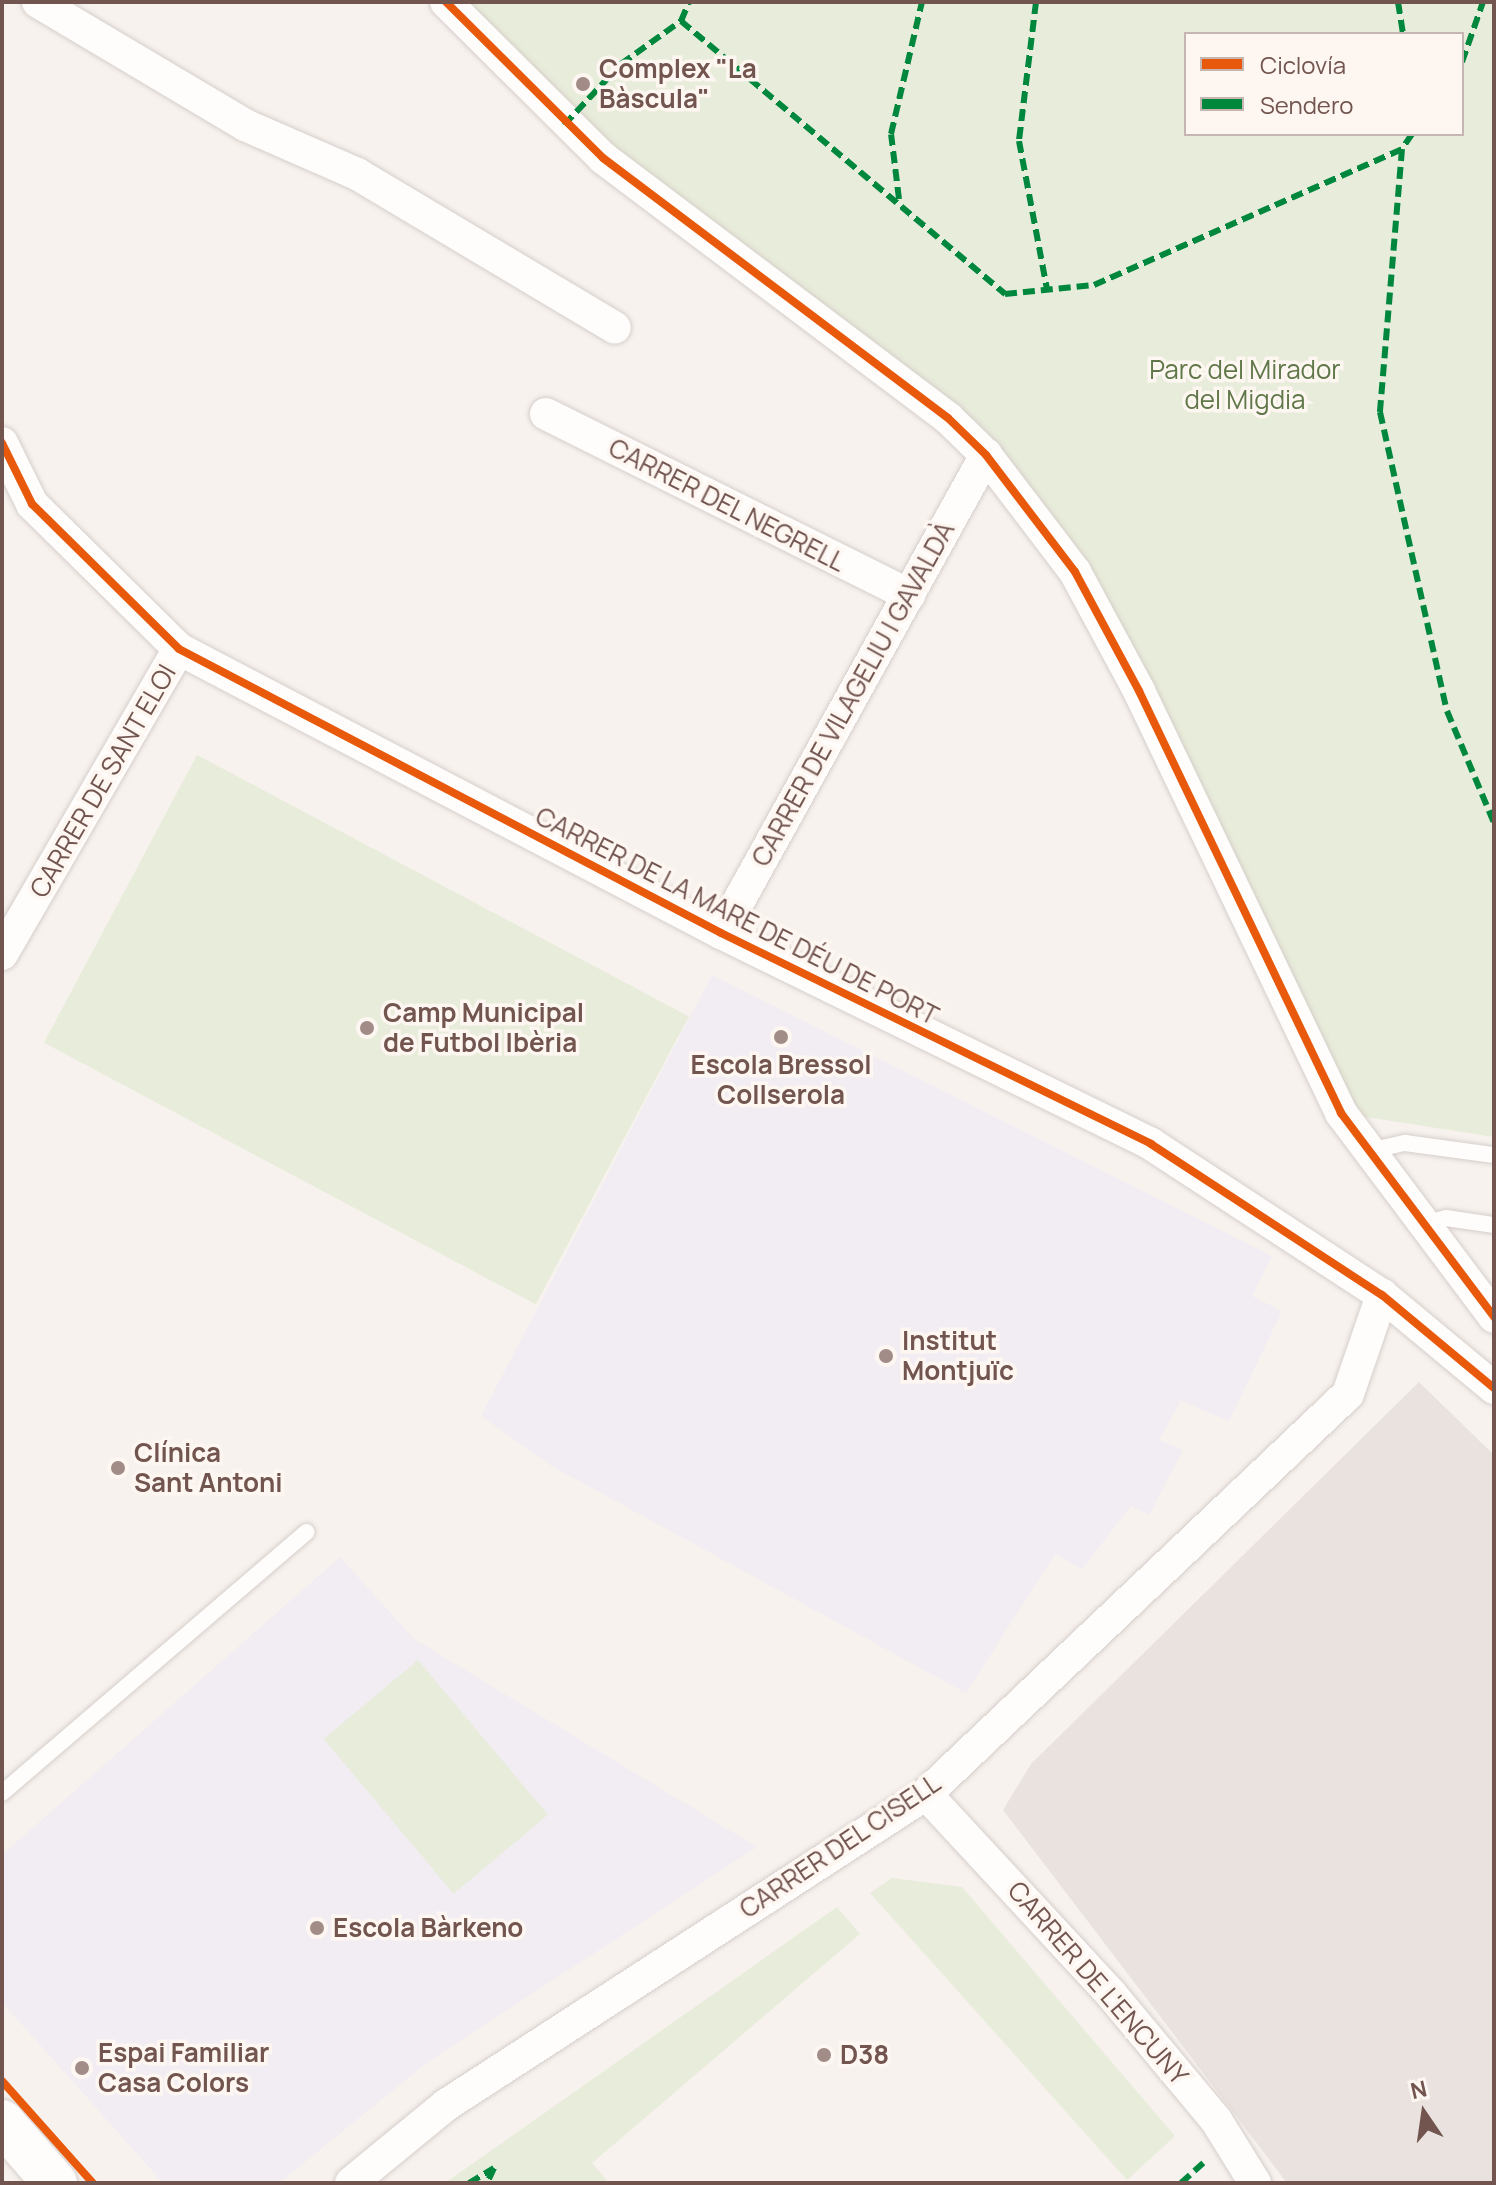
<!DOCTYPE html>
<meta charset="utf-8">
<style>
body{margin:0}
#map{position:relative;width:1496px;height:2185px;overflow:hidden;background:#f7f2ee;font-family:Manrope,sans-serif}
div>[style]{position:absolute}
.industrial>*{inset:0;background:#e9e2df}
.education>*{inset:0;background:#f2ecf3}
.green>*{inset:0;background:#e8ecda;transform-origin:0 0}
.roads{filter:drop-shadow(0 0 2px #d6ceca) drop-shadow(0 0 2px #d6ceca)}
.service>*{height:16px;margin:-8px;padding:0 8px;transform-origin:8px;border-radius:8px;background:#fefdfc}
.minor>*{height:32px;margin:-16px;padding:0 16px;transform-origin:16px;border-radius:16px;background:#fefdfc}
.secondary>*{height:44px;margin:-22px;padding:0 22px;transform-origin:22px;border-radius:22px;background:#fefdfc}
.quiet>*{height:6px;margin-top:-3px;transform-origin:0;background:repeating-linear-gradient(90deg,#00873e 0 12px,transparent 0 18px)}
.cycleway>*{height:8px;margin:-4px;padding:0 4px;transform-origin:4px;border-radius:4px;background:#e8590c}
.dots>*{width:22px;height:22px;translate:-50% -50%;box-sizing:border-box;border:4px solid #fdf6f1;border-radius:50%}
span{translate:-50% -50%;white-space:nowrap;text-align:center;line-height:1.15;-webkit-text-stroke:7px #fdf6f1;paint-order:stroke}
.poi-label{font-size:26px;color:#735550;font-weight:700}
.left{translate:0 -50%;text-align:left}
.park-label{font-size:26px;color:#607849}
.street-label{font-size:26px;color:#735550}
.frame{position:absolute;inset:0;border:4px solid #735550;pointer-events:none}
.legend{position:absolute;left:1184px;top:32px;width:280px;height:104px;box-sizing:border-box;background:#fdf6f1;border:2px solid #c6b6b1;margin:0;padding:10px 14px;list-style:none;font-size:24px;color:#735550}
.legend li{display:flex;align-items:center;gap:16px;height:40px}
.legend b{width:40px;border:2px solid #c6b6b1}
.north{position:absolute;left:1384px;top:2073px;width:80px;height:80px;-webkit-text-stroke:6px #fdf6f1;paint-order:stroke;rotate:347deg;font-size:22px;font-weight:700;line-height:32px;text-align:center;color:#735550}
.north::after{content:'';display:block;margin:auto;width:28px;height:36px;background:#735550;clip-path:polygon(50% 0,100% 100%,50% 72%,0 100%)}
</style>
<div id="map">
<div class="industrial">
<div style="clip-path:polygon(1419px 1382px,1494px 1455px,1494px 2183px,1287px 2183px,1003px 1810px,1031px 1764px)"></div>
</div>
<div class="education">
<div style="clip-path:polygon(712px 975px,1272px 1256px,1252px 1296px,1282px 1311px,1229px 1421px,1181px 1401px,1159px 1440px,1183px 1450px,1149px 1515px,1131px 1506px,1082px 1569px,1055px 1554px,966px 1693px,550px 1465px,481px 1416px)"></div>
<div style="clip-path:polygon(340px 1557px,414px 1639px,757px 1847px,429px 2061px,279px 2183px,163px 2183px,2px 2002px,2px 1855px)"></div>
</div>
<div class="green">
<div style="clip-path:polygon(evenodd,446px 2px,1494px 2px,1494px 1137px,1341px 1113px,1139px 691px,986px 455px,603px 158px,446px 2px,1186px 34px,1462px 34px,1462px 134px,1186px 134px,1186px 34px)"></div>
<div style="left:197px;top:755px;width:557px;height:326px;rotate:28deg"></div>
<div style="left:418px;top:1660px;width:202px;height:123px;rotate:50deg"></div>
<div style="clip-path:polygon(892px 1878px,962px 1887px,1175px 2136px,1127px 2180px,870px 1893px)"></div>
<div style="clip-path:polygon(837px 1907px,860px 1934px,592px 2163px,609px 2183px,445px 2183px)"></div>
</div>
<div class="roads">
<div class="service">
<div style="left:1369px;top:1151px;width:37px;rotate:-13deg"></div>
<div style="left:1405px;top:1143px;width:90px;rotate:7.7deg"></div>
<div style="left:1424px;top:1224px;width:23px;rotate:-15deg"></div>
<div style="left:1446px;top:1218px;width:49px;rotate:8.3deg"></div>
<div style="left:2px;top:1793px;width:401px;rotate:-40.6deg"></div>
</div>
<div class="minor">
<div style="left:38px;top:2px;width:241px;rotate:30.7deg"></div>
<div style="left:245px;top:125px;width:122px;rotate:23.6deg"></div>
<div style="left:357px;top:174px;width:300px;rotate:30.8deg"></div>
<div style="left:446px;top:2px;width:221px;rotate:44.8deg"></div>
<div style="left:603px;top:158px;width:432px;rotate:37deg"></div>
<div style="left:948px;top:418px;width:53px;rotate:44.2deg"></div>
<div style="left:986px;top:455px;width:147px;rotate:52.7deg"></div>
<div style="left:1075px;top:572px;width:135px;rotate:61.7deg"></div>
<div style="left:1139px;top:691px;width:468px;rotate:64.4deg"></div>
<div style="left:1341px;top:1113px;width:255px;rotate:53.1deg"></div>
<div style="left:546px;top:414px;width:406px;rotate:26.5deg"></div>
<div style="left:2px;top:443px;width:68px;rotate:63.8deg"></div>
<div style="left:32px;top:504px;width:206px;rotate:44.6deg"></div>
<div style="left:179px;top:649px;width:612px;rotate:27.65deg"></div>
<div style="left:721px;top:933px;width:479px;rotate:26.1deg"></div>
<div style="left:1151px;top:1144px;width:276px;rotate:33.2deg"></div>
<div style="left:1382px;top:1295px;width:146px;rotate:39.7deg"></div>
<div style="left:721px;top:933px;width:547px;rotate:-61deg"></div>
<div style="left:2px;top:954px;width:353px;rotate:-59.9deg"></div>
<div style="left:926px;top:1794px;width:272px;rotate:47.2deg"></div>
<div style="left:1111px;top:1994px;width:164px;rotate:50.2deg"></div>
<div style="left:1216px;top:2120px;width:74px;rotate:58.2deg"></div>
<div style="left:351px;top:2183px;width:123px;rotate:-39.4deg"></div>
<div style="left:446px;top:2105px;width:572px;rotate:-32.94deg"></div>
<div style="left:926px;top:1794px;width:581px;rotate:-43.47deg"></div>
<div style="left:1348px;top:1394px;width:105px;rotate:-71deg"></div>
</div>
<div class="secondary">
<div style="left:2px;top:2122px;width:81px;rotate:49deg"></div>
</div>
</div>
<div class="quiet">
<div style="left:1036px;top:2px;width:140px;rotate:97deg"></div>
<div style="left:1019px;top:141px;width:151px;rotate:79.3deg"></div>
<div style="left:1398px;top:2px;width:32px;rotate:81deg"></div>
<div style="left:681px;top:21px;width:21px;rotate:-67deg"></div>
<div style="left:1462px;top:62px;width:64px;rotate:-70.7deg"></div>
<div style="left:564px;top:125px;width:83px;rotate:-46.9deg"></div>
<div style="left:621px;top:64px;width:74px;rotate:-35.6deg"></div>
<div style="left:681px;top:21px;width:424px;rotate:40.1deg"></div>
<div style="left:1005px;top:294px;width:89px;rotate:-5.8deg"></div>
<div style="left:1094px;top:285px;width:337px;rotate:-23.8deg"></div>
<div style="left:1412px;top:134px;width:18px;rotate:124deg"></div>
<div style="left:1402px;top:149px;width:264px;rotate:94.8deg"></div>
<div style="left:1380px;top:412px;width:306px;rotate:77.4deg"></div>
<div style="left:1447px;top:711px;width:121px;rotate:67.2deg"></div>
<div style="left:899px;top:199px;width:65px;rotate:-97deg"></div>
<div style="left:891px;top:134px;width:136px;rotate:-76.8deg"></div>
<div style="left:469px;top:2183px;width:29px;rotate:-31deg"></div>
<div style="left:494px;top:2168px;width:17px;rotate:115deg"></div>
<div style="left:1181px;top:2183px;width:31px;rotate:-42deg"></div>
</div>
<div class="cycleway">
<div style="left:446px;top:2px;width:221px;rotate:44.8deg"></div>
<div style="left:603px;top:158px;width:432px;rotate:37deg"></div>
<div style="left:948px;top:418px;width:53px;rotate:44.2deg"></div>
<div style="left:986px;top:455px;width:147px;rotate:52.7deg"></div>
<div style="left:1075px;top:572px;width:135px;rotate:61.7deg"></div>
<div style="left:1139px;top:691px;width:468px;rotate:64.4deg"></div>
<div style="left:1341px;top:1113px;width:255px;rotate:53.1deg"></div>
<div style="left:2px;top:443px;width:68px;rotate:63.8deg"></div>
<div style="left:32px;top:504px;width:206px;rotate:44.6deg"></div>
<div style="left:179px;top:649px;width:612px;rotate:27.65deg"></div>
<div style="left:721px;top:933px;width:479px;rotate:26.1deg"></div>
<div style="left:1151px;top:1144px;width:276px;rotate:33.2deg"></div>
<div style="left:1382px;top:1295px;width:146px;rotate:39.7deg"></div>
<div style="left:2px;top:2081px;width:137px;rotate:48.3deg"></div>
</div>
<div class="dots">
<div style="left:583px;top:84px;background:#a18c87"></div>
<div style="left:367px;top:1028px;background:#a18c87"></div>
<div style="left:781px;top:1037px;background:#a18c87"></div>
<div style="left:886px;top:1356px;background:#a18c87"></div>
<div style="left:118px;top:1468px;background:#a18c87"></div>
<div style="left:317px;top:1928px;background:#a18c87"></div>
<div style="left:824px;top:2055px;background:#a18c87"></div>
<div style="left:82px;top:2068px;background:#a18c87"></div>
</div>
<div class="poi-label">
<span class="left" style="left:599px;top:84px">Complex "La<br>Bàscula"</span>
<span class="left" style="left:383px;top:1028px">Camp Municipal<br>de Futbol Ibèria</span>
<span style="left:781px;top:1080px">Escola Bressol<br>Collserola</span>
<span class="left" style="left:902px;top:1356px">Institut<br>Montjuïc</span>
<span class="left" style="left:134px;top:1468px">Clínica<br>Sant Antoni</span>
<span class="left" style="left:333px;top:1928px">Escola Bàrkeno</span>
<span class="left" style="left:98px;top:2068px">Espai Familiar<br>Casa Colors</span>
<span class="left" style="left:840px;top:2055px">D38</span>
</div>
<div class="park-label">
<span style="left:1245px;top:385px">Parc del Mirador<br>del Migdia</span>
</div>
<div class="street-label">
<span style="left:727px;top:505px;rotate:27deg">CARRER DEL NEGRELL</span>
<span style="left:853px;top:694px;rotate:-61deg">CARRER DE VILAGELIU I GAVALDÀ</span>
<span style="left:103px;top:781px;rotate:-60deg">CARRER DE SANT ELOI</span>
<span style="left:737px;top:916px;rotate:27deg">CARRER DE LA MARE DE DÉU DE PORT</span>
<span style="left:840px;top:1846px;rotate:-34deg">CARRER DEL CISELL</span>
<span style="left:1098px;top:1983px;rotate:49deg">CARRER DE L'ENCUNY</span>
</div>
<div class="frame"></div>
<ul class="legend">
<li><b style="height:10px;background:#e8590c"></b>Ciclovía</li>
<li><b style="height:10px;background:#00873e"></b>Sendero</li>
</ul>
<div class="north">N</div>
</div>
